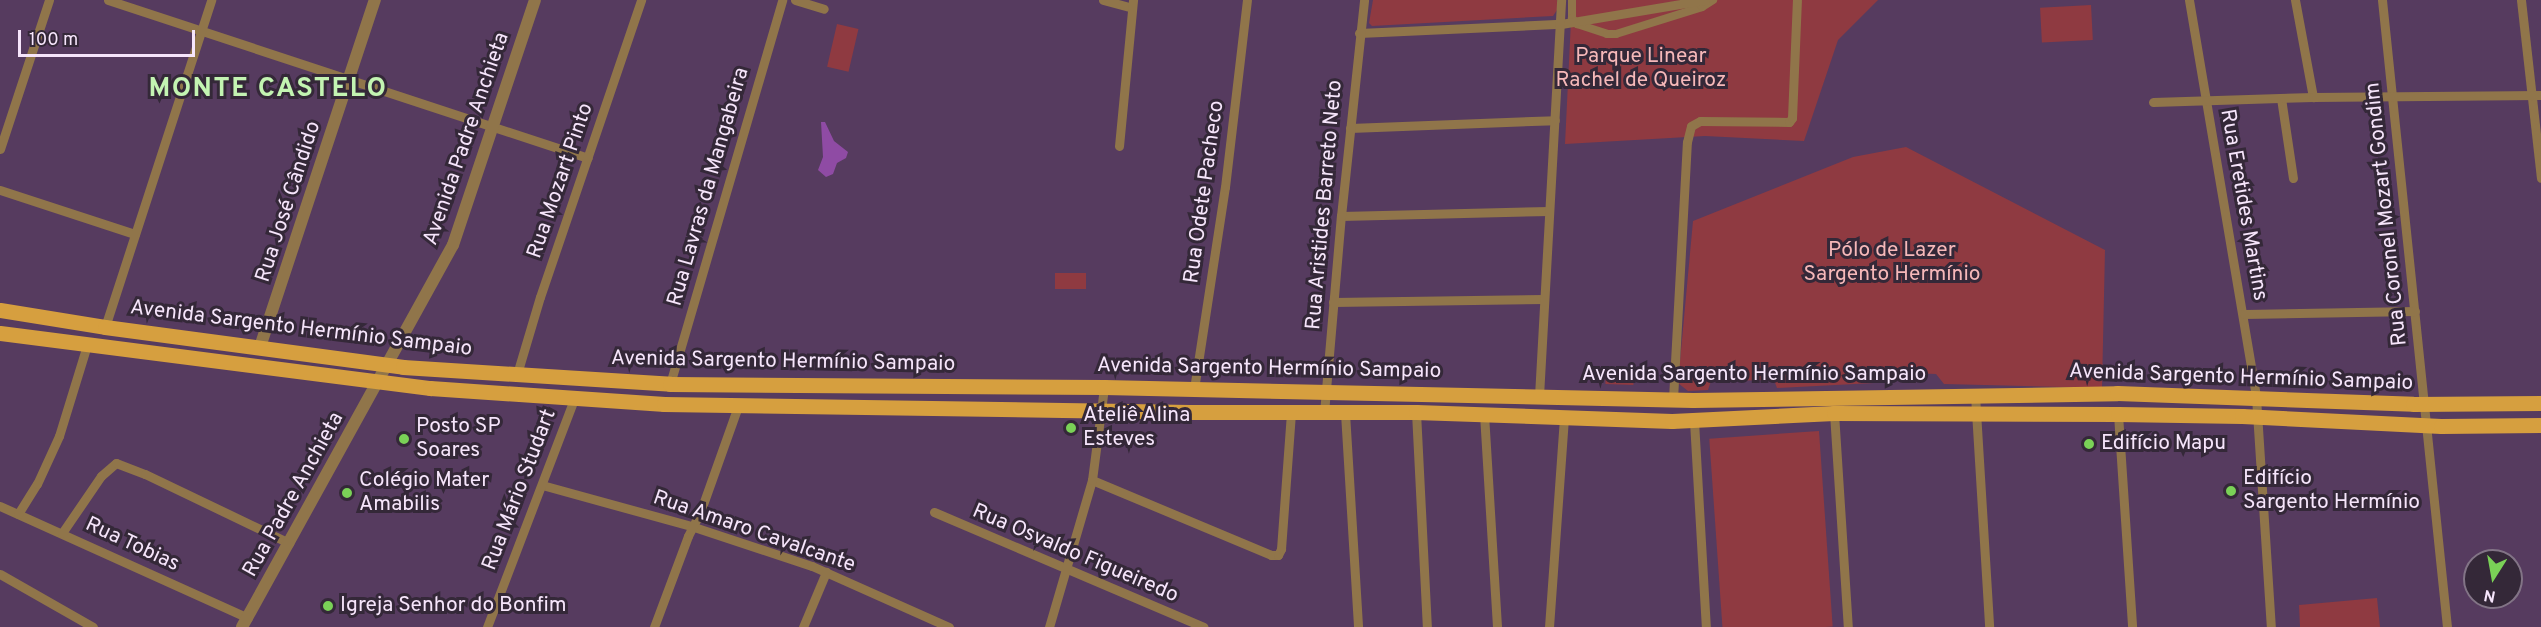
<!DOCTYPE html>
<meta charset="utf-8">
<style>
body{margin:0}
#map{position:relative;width:2541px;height:627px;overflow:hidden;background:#563b5f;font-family:Overpass,sans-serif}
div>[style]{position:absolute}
.green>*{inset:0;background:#8f3a41;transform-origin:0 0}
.water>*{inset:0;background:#8f4ba4}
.pedestrian>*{height:8px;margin:-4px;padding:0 4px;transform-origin:4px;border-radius:4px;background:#90754a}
.minor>*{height:9px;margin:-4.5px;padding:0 4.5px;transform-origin:4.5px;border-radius:4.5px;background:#90754a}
.tertiary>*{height:12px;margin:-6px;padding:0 6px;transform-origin:6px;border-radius:6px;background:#90754a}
.primary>*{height:15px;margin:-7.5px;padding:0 7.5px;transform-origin:7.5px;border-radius:7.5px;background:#d69f3f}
.dots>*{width:16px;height:16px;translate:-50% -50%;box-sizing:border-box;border:3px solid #342838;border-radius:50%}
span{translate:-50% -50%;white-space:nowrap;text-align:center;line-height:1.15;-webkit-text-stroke:6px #342838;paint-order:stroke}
.park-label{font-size:21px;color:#f6b8b9}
.street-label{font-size:21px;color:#f6e5fb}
.poi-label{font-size:21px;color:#f6e5fb}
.left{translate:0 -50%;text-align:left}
.district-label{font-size:27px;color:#c3f4b2;font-weight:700;letter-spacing:1.5px}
.north{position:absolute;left:2463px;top:549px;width:60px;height:60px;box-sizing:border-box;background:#342838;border:2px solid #827486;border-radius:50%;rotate:191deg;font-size:16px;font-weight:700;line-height:24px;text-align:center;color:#f6e5fb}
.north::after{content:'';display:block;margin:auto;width:21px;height:27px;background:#7ad157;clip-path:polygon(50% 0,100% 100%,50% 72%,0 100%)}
.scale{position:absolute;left:18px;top:30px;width:177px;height:27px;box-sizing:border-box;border:3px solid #f6e5fb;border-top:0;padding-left:8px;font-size:18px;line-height:21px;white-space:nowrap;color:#f6e5fb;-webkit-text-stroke:4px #342838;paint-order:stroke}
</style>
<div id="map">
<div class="green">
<div style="clip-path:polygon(1373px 0,1557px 0,1557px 10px,1553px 16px,1372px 26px,1369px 23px)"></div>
<div style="clip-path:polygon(1572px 0,1878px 0,1838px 40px,1804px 141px,1705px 136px,1565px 144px)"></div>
<div style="left:2091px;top:5px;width:35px;height:51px;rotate:87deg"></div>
<div style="left:837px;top:24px;width:22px;height:44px;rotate:13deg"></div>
<div style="clip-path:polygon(1906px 147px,2105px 250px,2102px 388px,1944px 384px,1936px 374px,1879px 372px,1874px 383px,1777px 388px,1774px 380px,1711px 381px,1708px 390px,1688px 391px,1678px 383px,1693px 221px,1853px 157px)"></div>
<div style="left:1055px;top:273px;width:31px;height:16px"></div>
<div style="left:1606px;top:367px;width:28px;height:17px;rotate:2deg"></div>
<div style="left:1819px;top:431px;width:196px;height:110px;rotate:86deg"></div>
<div style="clip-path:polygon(2377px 598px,2380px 627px,2300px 627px,2299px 605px)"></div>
</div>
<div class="water">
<div style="clip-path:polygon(821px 122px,825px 122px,834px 141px,848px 152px,846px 158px,837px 163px,833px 174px,826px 177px,818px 170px,823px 157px)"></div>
</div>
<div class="pedestrian">
<div style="left:1572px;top:0;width:18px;rotate:90deg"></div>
<div style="left:1572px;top:18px;width:8px;rotate:50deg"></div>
<div style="left:1577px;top:24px;width:32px;rotate:18deg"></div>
<div style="left:1607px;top:34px;width:9px"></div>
<div style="left:1616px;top:34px;width:90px;rotate:-17.4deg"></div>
<div style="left:1702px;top:7px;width:13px;rotate:-32deg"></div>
</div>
<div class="minor">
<div style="left:108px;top:0;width:505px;rotate:18.22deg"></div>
<div style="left:795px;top:0;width:30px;rotate:17deg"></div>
<div style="left:1103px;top:0;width:30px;rotate:15deg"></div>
<div style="left:2189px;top:0;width:403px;rotate:80.4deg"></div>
<div style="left:2256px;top:397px;width:230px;rotate:86.3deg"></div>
<div style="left:2295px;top:0;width:99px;rotate:79.5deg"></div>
<div style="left:2382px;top:0;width:630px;rotate:84.08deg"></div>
<div style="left:2521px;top:0;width:179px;rotate:83.6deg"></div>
<div style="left:1359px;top:33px;width:202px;rotate:-2.6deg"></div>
<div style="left:1561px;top:24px;width:146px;rotate:-9.5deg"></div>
<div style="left:2281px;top:98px;width:81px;rotate:81.5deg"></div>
<div style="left:2153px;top:102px;width:160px;rotate:-1.8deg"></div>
<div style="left:2313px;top:97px;width:228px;rotate:-0.5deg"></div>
<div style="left:1350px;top:128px;width:205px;rotate:-2.2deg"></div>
<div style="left:1119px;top:146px;width:147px;rotate:-84.5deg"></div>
<div style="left:0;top:149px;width:157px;rotate:-71.8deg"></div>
<div style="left:0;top:190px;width:142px;rotate:18.1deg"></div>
<div style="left:1341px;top:216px;width:208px;rotate:-1.4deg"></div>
<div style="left:1333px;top:302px;width:211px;rotate:-0.8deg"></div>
<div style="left:2244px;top:314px;width:171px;rotate:-1deg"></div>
<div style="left:105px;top:327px;width:344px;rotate:-72deg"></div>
<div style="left:517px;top:374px;width:80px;rotate:-73.4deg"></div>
<div style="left:540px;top:297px;width:314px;rotate:-71.2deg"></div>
<div style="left:670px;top:384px;width:400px;rotate:-73.7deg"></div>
<div style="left:1194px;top:389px;width:204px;rotate:-81.3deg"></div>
<div style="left:1225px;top:187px;width:188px;rotate:-83.3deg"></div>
<div style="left:1975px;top:395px;width:232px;rotate:86.5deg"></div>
<div style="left:1539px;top:396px;width:397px;rotate:-86.8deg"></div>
<div style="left:1673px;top:399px;width:257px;rotate:-86.9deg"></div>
<div style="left:1687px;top:142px;width:16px;rotate:-76deg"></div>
<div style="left:1691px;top:126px;width:10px;rotate:-29deg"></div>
<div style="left:1700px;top:121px;width:89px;rotate:0.6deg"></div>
<div style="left:1789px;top:122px;width:5px;rotate:-53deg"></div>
<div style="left:1792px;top:118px;width:118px;rotate:-87.6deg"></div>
<div style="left:1416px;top:412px;width:215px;rotate:87.1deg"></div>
<div style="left:1324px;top:413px;width:198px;rotate:-85.1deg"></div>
<div style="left:1341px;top:216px;width:217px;rotate:-83.9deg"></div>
<div style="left:1345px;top:413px;width:214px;rotate:86.5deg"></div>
<div style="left:1834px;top:413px;width:214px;rotate:86.3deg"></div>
<div style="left:1484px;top:414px;width:213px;rotate:86.5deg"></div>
<div style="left:2118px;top:414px;width:213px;rotate:86.2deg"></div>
<div style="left:1694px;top:421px;width:206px;rotate:86.7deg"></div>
<div style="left:1092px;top:480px;width:194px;rotate:22.7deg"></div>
<div style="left:1271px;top:555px;width:7px"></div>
<div style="left:1278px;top:555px;width:7px;rotate:-63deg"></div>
<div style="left:1281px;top:549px;width:136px;rotate:-85.8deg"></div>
<div style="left:542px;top:485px;width:158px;rotate:15.4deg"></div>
<div style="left:694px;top:527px;width:124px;rotate:18.3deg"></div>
<div style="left:812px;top:566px;width:150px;rotate:24deg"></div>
<div style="left:0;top:506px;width:272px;rotate:24.3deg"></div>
<div style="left:934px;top:512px;width:293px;rotate:23.1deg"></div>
<div style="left:18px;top:514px;width:36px;rotate:-58deg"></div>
<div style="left:37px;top:484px;width:53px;rotate:-65.4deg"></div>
<div style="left:59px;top:436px;width:95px;rotate:-72.9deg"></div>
<div style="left:62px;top:533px;width:69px;rotate:-55.6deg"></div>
<div style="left:101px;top:476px;width:20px;rotate:-41deg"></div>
<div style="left:116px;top:463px;width:31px;rotate:21deg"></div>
<div style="left:145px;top:474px;width:160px;rotate:25.6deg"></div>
<div style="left:0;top:574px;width:107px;rotate:29.7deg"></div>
<div style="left:487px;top:627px;width:244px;rotate:-69.1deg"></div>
<div style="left:654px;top:627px;width:97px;rotate:-69.5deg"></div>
<div style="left:688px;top:536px;width:29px;rotate:-63deg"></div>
<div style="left:701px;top:510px;width:110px;rotate:-70.4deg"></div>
<div style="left:803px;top:627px;width:60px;rotate:-67.3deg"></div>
<div style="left:1049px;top:627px;width:153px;rotate:-73.7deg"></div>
<div style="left:1092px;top:480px;width:94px;rotate:-82.6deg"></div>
<div style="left:1549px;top:627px;width:211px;rotate:-85.9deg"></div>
</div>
<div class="tertiary">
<div style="left:260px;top:347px;width:366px;rotate:-71.7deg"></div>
<div style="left:242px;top:627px;width:436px;rotate:-61.1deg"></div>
<div style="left:453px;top:245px;width:258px;rotate:-71.5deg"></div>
</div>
<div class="primary">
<div style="left:0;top:310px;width:106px;rotate:9.2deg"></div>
<div style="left:105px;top:327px;width:301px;rotate:7.6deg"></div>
<div style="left:403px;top:367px;width:268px;rotate:3.6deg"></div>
<div style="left:670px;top:384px;width:434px;rotate:0.4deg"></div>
<div style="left:1104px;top:387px;width:589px;rotate:1.26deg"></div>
<div style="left:1693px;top:400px;width:424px;rotate:-0.9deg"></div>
<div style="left:2117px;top:393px;width:296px;rotate:2.1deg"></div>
<div style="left:2413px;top:404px;width:128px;rotate:-0.4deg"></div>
<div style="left:0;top:333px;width:434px;rotate:7.3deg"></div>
<div style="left:430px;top:388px;width:235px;rotate:3.9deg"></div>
<div style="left:664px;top:404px;width:526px;rotate:0.87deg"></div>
<div style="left:1190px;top:412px;width:226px"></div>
<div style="left:1416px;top:412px;width:256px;rotate:2deg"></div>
<div style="left:1672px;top:421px;width:162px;rotate:-2.8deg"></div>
<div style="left:1834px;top:413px;width:284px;rotate:0.2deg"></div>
<div style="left:2118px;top:414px;width:124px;rotate:0.9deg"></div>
<div style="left:2242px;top:416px;width:199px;rotate:2.9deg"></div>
<div style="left:2441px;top:426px;width:100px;rotate:-0.6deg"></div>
</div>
<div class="dots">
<div style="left:1071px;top:428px;background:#7ad157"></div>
<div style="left:404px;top:439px;background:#7ad157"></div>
<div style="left:2089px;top:444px;background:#7ad157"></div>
<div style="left:2231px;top:491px;background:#7ad157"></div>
<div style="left:347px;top:493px;background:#7ad157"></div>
<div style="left:328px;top:606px;background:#7ad157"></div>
</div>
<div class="park-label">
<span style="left:1641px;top:69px">Parque Linear<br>Rachel de Queiroz</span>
<span style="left:1892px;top:263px">Pólo de Lazer<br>Sargento Hermínio</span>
</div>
<div class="street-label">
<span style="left:467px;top:139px;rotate:-71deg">Avenida Padre Anchieta</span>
<span style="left:561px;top:181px;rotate:-71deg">Rua Mozart Pinto</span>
<span style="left:709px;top:187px;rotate:-74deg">Rua Lavras da Mangabeira</span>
<span style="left:1205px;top:192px;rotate:-82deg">Rua Odete Pacheco</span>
<span style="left:289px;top:202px;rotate:-72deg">Rua José Cândido</span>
<span style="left:1325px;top:205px;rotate:-85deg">Rua Aristides Barreto Neto</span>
<span style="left:2243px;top:205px;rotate:80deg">Rua Eretides Martins</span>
<span style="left:2387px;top:214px;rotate:-96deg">Rua Coronel Mozart Gondim</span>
<span style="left:301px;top:329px;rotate:7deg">Avenida Sargento Hermínio Sampaio</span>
<span style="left:783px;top:362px;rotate:1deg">Avenida Sargento Hermínio Sampaio</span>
<span style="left:1269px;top:369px;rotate:1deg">Avenida Sargento Hermínio Sampaio</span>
<span style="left:1754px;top:375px">Avenida Sargento Hermínio Sampaio</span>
<span style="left:2241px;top:378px;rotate:2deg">Avenida Sargento Hermínio Sampaio</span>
<span style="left:520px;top:490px;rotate:-69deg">Rua Mário Studart</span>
<span style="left:294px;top:495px;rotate:-61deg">Rua Padre Anchieta</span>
<span style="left:754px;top:532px;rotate:19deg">Rua Amaro Cavalcante</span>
<span style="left:132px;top:545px;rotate:25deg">Rua Tobias</span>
<span style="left:1075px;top:554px;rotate:23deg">Rua Osvaldo Figueiredo</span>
</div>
<div class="poi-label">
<span class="left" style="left:1083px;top:428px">Ateliê Alina<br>Esteves</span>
<span class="left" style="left:416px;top:439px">Posto SP<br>Soares</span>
<span class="left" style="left:2101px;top:444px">Edifício Mapu</span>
<span class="left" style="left:2243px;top:491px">Edifício<br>Sargento Hermínio</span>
<span class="left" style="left:359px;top:493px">Colégio Mater<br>Amabilis</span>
<span class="left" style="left:340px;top:606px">Igreja Senhor do Bonfim</span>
</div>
<div class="district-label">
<span style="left:268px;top:90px">MONTE CASTELO</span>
</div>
<div class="north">N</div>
<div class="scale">100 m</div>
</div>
